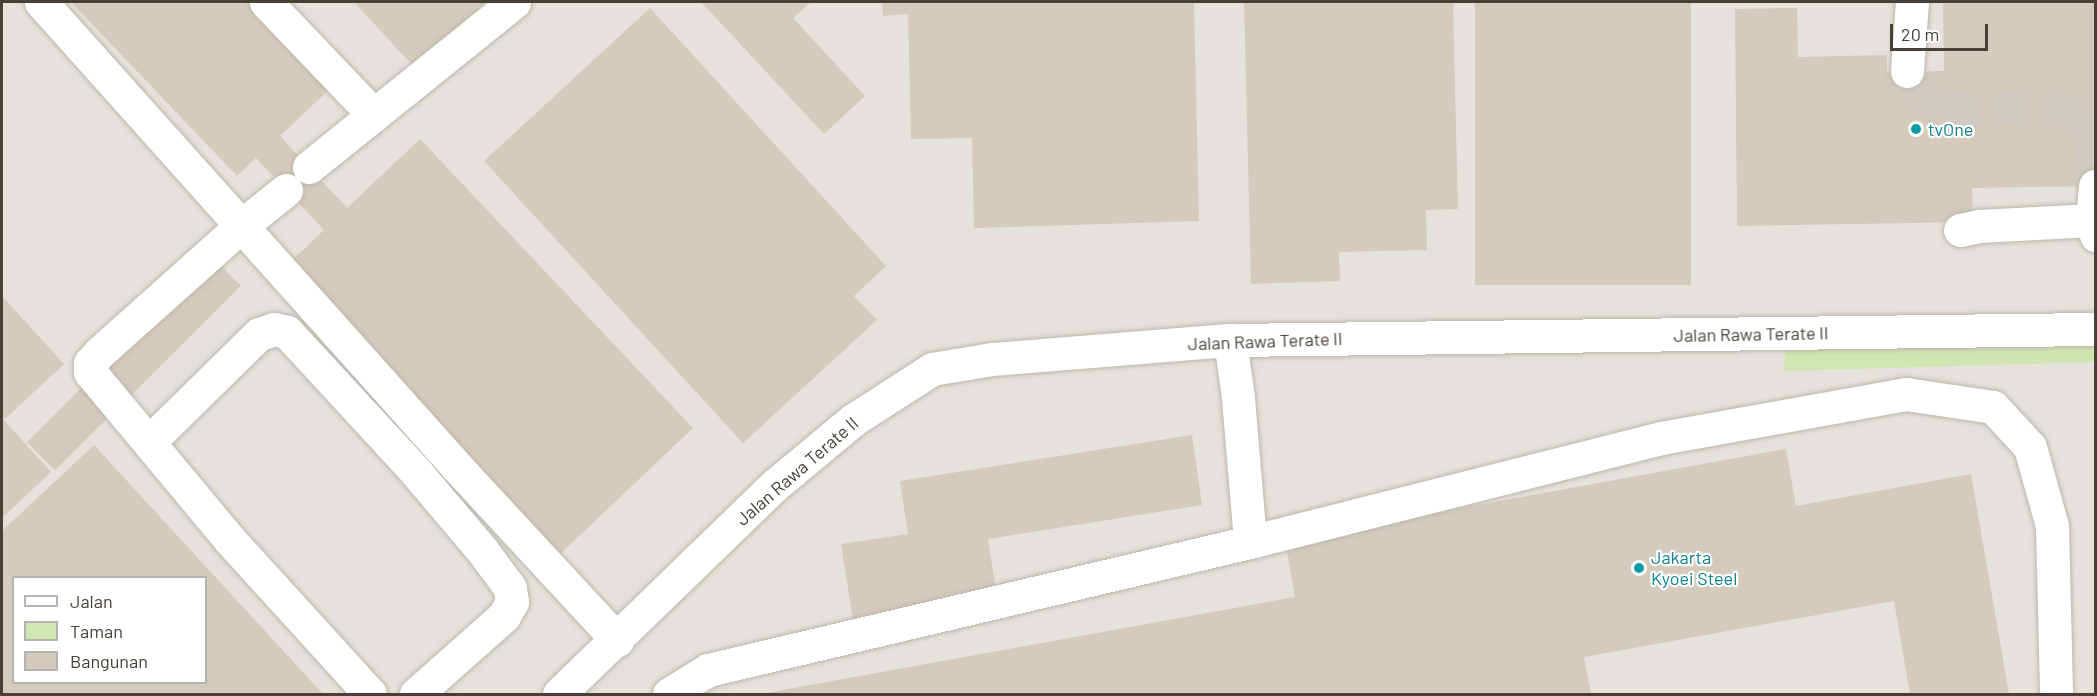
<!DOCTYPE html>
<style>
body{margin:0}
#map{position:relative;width:2097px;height:696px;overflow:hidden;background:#f3efe7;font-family:Barlow,sans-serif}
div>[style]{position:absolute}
.industrial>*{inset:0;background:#e5e1dc}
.green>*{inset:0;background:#cfe6b1}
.building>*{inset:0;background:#d4cbbd;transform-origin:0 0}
.minor-tunnel>*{height:33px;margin-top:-16.5px;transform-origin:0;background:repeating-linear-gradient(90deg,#d0ccc4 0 33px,transparent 0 49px)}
.roads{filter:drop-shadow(0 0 2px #beb7aa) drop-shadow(0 0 2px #beb7aa)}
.minor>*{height:33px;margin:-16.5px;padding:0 16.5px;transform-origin:16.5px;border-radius:16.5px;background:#fff}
.dots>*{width:16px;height:16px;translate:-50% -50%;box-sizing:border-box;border:3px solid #fff;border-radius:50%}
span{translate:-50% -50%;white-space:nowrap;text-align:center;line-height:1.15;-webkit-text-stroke:4.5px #fff;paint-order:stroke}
.culture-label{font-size:18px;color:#0d838f}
.left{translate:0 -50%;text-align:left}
.street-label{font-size:18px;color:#464036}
.frame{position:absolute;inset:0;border:3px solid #464036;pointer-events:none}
.legend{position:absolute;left:12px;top:576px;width:195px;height:108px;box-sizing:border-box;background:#fff;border:2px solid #b5b3af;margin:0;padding:8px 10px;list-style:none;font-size:18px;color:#464036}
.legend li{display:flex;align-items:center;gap:12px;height:30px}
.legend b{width:30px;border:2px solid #b5b3af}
.scale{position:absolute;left:1890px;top:24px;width:98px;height:27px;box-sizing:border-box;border:3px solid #464036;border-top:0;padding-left:8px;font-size:18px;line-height:21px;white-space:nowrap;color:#464036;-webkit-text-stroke:4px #fff;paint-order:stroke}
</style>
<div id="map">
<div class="industrial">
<div style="clip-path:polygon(evenodd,2px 2px,2095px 2px,2095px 694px,2px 694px,2px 2px,14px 578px,206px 578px,206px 682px,14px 682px,14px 578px)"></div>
</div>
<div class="green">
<div style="clip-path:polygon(2095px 330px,2095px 362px,1783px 371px,1788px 333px)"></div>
</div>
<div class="building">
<div style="clip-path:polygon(71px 2px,255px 2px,334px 85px,280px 136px,347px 208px,420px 139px,693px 428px,557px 557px,284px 268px,324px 230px,256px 158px,237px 176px)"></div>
<div style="clip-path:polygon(354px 2px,485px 2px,414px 67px)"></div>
<div style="clip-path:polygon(701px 2px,811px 2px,793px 18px,865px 96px,824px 134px)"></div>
<div style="clip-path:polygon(882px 2px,1194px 2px,1199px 221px,974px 228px,972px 138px,911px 139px,908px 14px,883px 16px)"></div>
<div style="clip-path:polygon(1244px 2px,1453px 2px,1458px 209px,1426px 210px,1427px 250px,1339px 252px,1340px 281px,1251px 284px)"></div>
<div style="left:1475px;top:2px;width:216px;height:283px"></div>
<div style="clip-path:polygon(1943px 2px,2096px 2px,2096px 186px,1972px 188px,1973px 222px,1737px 226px,1735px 9px,1797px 8px,1798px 57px,1887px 55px,1887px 72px,1944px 71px)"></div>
<div style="clip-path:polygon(650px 8px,886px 266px,854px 296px,877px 320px,743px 443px,484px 161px)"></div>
<div style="left:211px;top:256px;width:42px;height:156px;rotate:45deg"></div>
<div style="clip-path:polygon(2px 296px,64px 364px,5px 419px,2px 415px)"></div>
<div style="left:89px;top:380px;width:40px;height:88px;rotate:45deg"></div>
<div style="clip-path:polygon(2px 418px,51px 472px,2px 518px)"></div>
<div style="clip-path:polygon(1192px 435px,1202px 505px,988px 539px,997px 597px,853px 620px,841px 544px,908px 534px,900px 481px)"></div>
<div style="clip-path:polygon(evenodd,94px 445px,323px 694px,2px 694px,2px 531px,94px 445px,14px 578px,206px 578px,206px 682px,14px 682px,14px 578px)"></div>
<div style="clip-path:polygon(1786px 449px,1796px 506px,1971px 474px,2009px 694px,1910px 694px,1894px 601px,1584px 657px,1591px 694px,761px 694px,1295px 597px,1285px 540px)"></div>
</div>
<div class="minor-tunnel">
<div style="left:1907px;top:71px;width:28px;rotate:63deg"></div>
<div style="left:1920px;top:96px;width:27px;rotate:28deg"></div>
<div style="left:1944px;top:109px;width:111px;rotate:-1.5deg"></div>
<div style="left:2055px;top:106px;width:24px;rotate:19deg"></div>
<div style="left:2078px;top:114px;width:25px;rotate:56deg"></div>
<div style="left:2092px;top:135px;width:51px;rotate:86.6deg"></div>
</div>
<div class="roads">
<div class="minor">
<div style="left:41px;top:2px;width:624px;rotate:48.18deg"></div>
<div style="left:457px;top:467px;width:236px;rotate:47.2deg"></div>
<div style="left:266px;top:2px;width:156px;rotate:46.3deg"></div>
<div style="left:1907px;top:71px;width:69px;rotate:-85.9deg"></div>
<div style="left:309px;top:167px;width:263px;rotate:-38.8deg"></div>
<div style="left:2095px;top:186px;width:34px;rotate:95deg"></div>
<div style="left:2092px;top:220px;width:16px;rotate:75deg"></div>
<div style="left:286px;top:190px;width:58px;rotate:141.3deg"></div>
<div style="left:241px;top:226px;width:189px;rotate:138.2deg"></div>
<div style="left:100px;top:352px;width:15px;rotate:132deg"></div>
<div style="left:90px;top:363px;width:9px;rotate:90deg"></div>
<div style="left:90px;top:372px;width:219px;rotate:50.2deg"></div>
<div style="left:230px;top:540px;width:208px;rotate:47.7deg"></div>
<div style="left:1960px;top:230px;width:19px;rotate:-12deg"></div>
<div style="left:1979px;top:226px;width:113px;rotate:-3deg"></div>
<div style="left:1230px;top:340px;width:59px;rotate:82.1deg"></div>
<div style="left:1238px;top:398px;width:144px;rotate:85.2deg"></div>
<div style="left:149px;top:442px;width:154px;rotate:-44.5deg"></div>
<div style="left:259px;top:334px;width:16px;rotate:-18deg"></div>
<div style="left:274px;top:329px;width:13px;rotate:13deg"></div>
<div style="left:287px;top:332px;width:190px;rotate:47.3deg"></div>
<div style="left:416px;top:472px;width:102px;rotate:49.8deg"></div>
<div style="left:482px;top:550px;width:47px;rotate:53.6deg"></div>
<div style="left:510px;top:588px;width:14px;rotate:82deg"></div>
<div style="left:512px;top:602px;width:16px;rotate:120deg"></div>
<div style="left:504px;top:616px;width:118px;rotate:138.4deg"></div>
<div style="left:559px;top:694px;width:301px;rotate:-44.1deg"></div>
<div style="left:775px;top:485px;width:102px;rotate:-39.8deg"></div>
<div style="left:853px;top:420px;width:94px;rotate:-32.8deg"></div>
<div style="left:932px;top:369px;width:61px;rotate:-9.5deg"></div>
<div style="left:992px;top:359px;width:239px;rotate:-4.6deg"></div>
<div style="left:1230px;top:340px;width:866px;rotate:-0.73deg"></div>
<div style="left:669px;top:694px;width:46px;rotate:-31.6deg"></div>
<div style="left:708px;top:670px;width:557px;rotate:-13.29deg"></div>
<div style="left:1250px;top:542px;width:424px;rotate:-14.2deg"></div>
<div style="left:1661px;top:438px;width:249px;rotate:-10.2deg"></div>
<div style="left:1906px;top:394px;width:88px;rotate:8.5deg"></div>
<div style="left:1993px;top:407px;width:54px;rotate:47.2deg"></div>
<div style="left:2030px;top:447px;width:82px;rotate:74.4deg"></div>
<div style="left:2052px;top:526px;width:168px;rotate:88.6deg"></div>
</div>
</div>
<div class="dots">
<div style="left:1916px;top:129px;background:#0f9aa8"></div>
<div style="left:1639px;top:568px;background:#0f9aa8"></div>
</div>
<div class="culture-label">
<span class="left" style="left:1928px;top:129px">tvOne</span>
<span class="left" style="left:1651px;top:568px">Jakarta<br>Kyoei Steel</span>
</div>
<div class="street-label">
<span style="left:1751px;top:334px;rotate:-1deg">Jalan Rawa Terate II</span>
<span style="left:1265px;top:341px;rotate:-2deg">Jalan Rawa Terate II</span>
<span style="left:797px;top:471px;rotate:-41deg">Jalan Rawa Terate II</span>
</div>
<div class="frame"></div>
<ul class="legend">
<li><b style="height:8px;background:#fff"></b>Jalan</li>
<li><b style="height:16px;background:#cfe6b1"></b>Taman</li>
<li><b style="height:16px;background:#d4cbbd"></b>Bangunan</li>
</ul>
<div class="scale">20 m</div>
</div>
